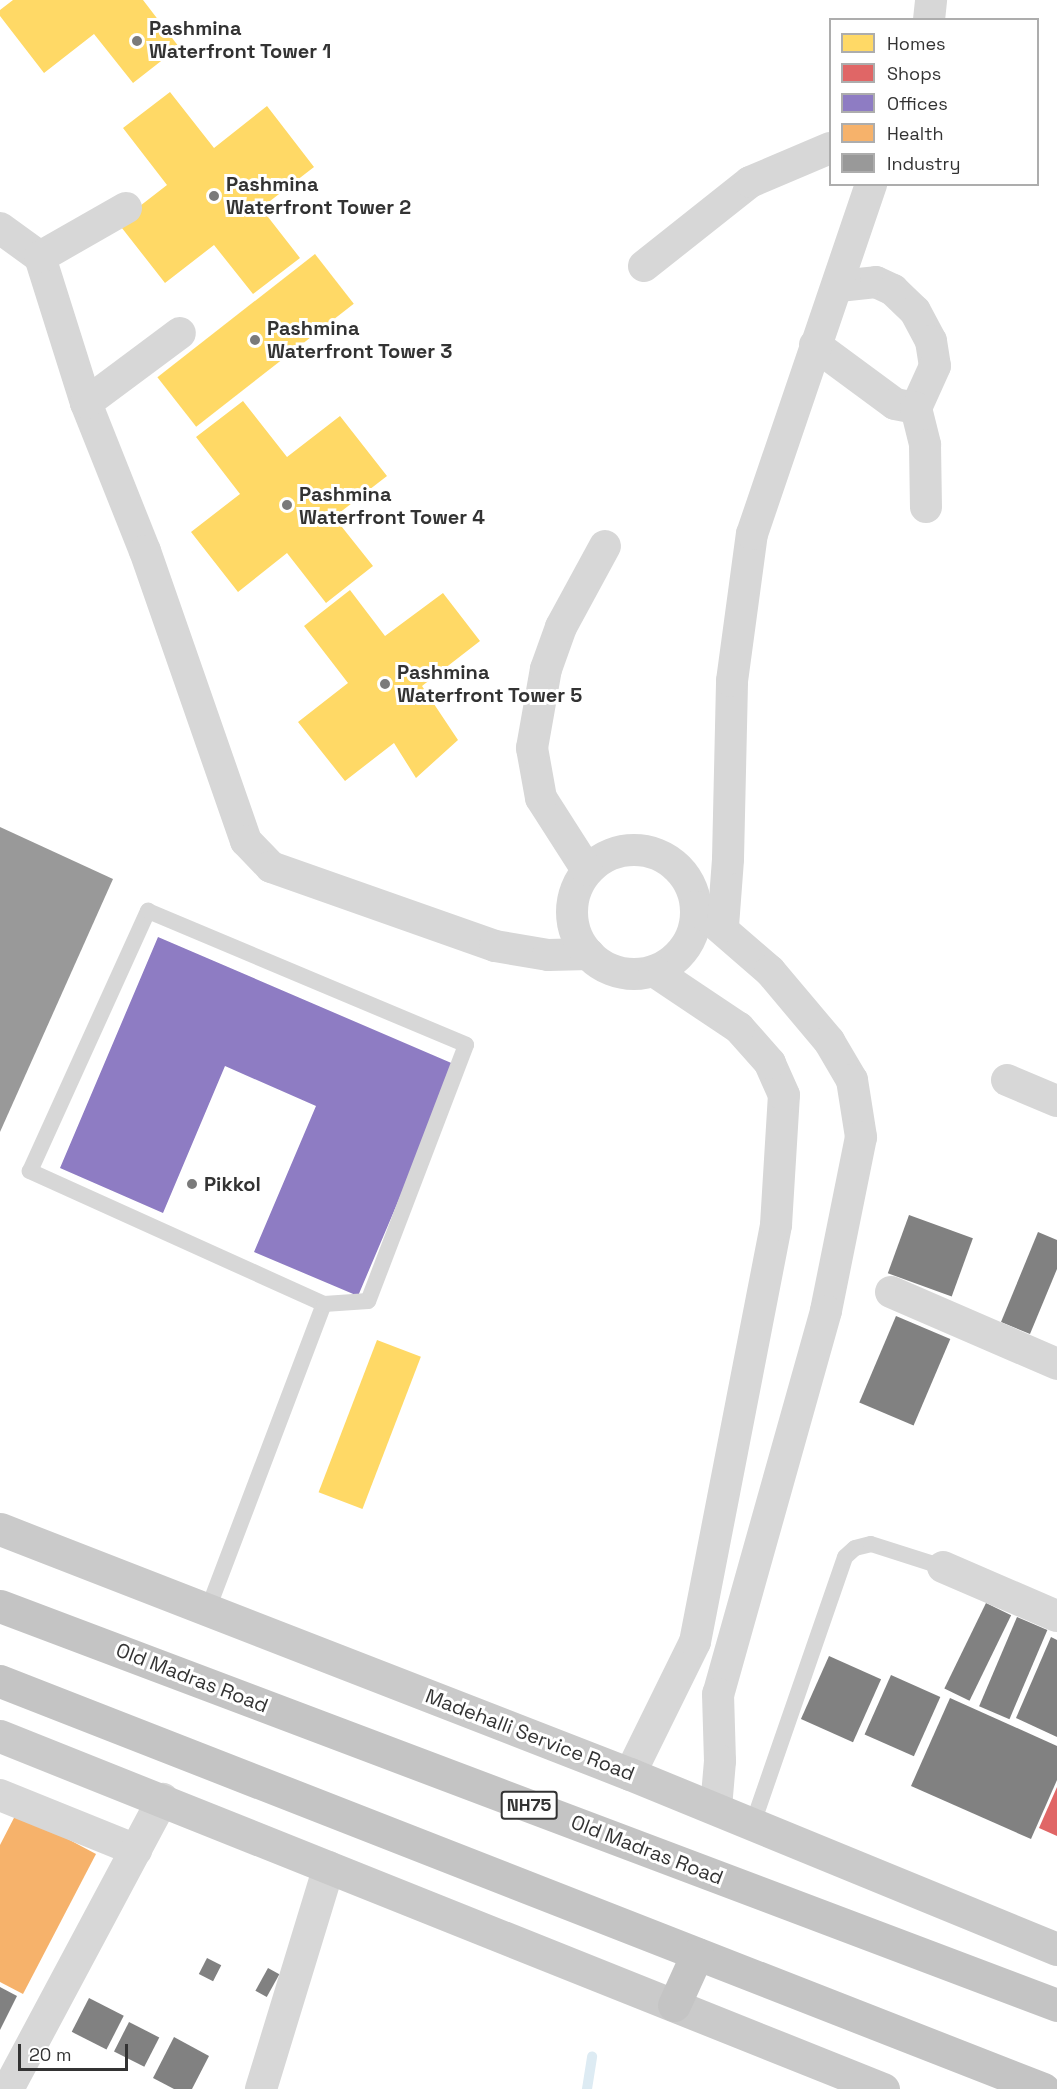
<!DOCTYPE html>
<style>
body{margin:0}
#map{position:relative;width:1057px;height:2089px;overflow:hidden;background:#fff;font-family:"Space Grotesk",sans-serif}
div>[style]{position:absolute}
.homes>*{inset:0;background:#ffd966;transform-origin:0 0}
.shops>*{inset:0;background:#e06666}
.offices>*{inset:0;background:#8e7cc3}
.health>*{inset:0;background:#f6b26b}
.industry>*{inset:0;background:#999}
.stream>*{height:10px;margin:-5px;padding:0 5px;transform-origin:5px;border-radius:5px;background:#ddebf3}
.building>*{inset:0;background:#818181;transform-origin:0 0}
.lane>*{height:16px;margin:-8px;padding:0 8px;transform-origin:8px;border-radius:8px;background:#d7d7d7}
.street>*{height:32px;margin:-16px;padding:0 16px;transform-origin:16px;border-radius:16px;background:#d7d7d7}
.street>.ring{margin:-16px;padding:0;box-sizing:content-box;background:none;border:32px solid #d7d7d7;border-radius:50%}
.primary>*{height:33px;margin:-16.5px;padding:0 16.5px;transform-origin:16.5px;border-radius:16.5px;background:#cacaca}
.highway>*{height:33px;margin:-16.5px;padding:0 16.5px;transform-origin:16.5px;border-radius:16.5px;background:#c4c4c4}
.dots>*{width:16px;height:16px;translate:-50% -50%;box-sizing:border-box;border:3px solid #fff;border-radius:50%}
span{translate:-50% -50%;white-space:nowrap;text-align:center;line-height:1.15;-webkit-text-stroke:6px #fff;paint-order:stroke}
.shield-label span{padding:2px 4px;background:#fff;border:2px solid;border-radius:4px;-webkit-text-stroke-width:0}
.shield-label{font-size:18px;color:#333;font-weight:700}
.poi-label{font-size:20px;color:#333;font-weight:700}
.left{translate:0 -50%;text-align:left}
.street-label{font-size:20px;color:#333}
.legend{position:absolute;left:829px;top:18px;width:210px;height:168px;box-sizing:border-box;background:#fff;border:2px solid #adadad;margin:0;padding:8px 10px;list-style:none;font-size:18px;color:#333}
.legend li{display:flex;align-items:center;gap:12px;height:30px}
.legend b{width:30px;border:2px solid #adadad}
.scale{position:absolute;left:18px;top:2044px;width:110px;height:27px;box-sizing:border-box;border:3px solid #333;border-top:0;padding-left:8px;font-size:18px;line-height:21px;white-space:nowrap;color:#333;-webkit-text-stroke:4px #fff;paint-order:stroke}
</style>
<div id="map">
<div class="homes">
<div style="clip-path:polygon(13px 0,143px 0,179px 47px,133px 83px,94px 34px,44px 73px,0 16px,0 10px)"></div>
<div style="clip-path:polygon(170px 92px,214px 148px,267px 106px,314px 167px,261px 208px,300px 258px,253px 294px,214px 245px,165px 283px,118px 223px,167px 185px,123px 128px)"></div>
<div style="left:315px;top:254px;width:63px;height:200px;rotate:52deg"></div>
<div style="clip-path:polygon(243px 401px,287px 457px,340px 416px,387px 476px,334px 517px,373px 566px,326px 603px,287px 553px,238px 592px,191px 532px,240px 494px,196px 437px)"></div>
<div style="clip-path:polygon(350px 590px,385px 636px,443px 593px,480px 641px,422px 686px,458px 740px,416px 778px,394px 743px,345px 781px,298px 722px,348px 683px,304px 626px)"></div>
<div style="left:377px;top:1340px;width:47px;height:163px;rotate:21deg"></div>
</div>
<div class="shops">
<div style="clip-path:polygon(1057px 1787px,1057px 1836px,1039px 1828px)"></div>
</div>
<div class="offices">
<div style="clip-path:polygon(158px 937px,456px 1065px,358px 1296px,254px 1252px,316px 1106px,225px 1066px,163px 1213px,60px 1168px)"></div>
</div>
<div class="health">
<div style="clip-path:polygon(17px 1812px,96px 1854px,23px 1994px,0 1982px,0 1845px)"></div>
</div>
<div class="industry">
<div style="clip-path:polygon(0 827px,113px 879px,0 1132px)"></div>
</div>
<div class="stream">
<div style="left:587px;top:2089px;width:33px;rotate:-81deg"></div>
</div>
<div class="building">
<div style="left:909px;top:1215px;width:68px;height:62px;rotate:20deg"></div>
<div style="clip-path:polygon(1038px 1232px,1057px 1240px,1057px 1269px,1030px 1334px,1001px 1322px)"></div>
<div style="left:896px;top:1316px;width:59px;height:94px;rotate:23deg"></div>
<div style="left:986px;top:1603px;width:28px;height:95px;rotate:26deg"></div>
<div style="left:1017px;top:1617px;width:33px;height:97px;rotate:23deg"></div>
<div style="clip-path:polygon(1051px 1637px,1057px 1640px,1057px 1737px,1016px 1718px)"></div>
<div style="left:829px;top:1656px;width:57px;height:69px;rotate:24deg"></div>
<div style="left:891px;top:1675px;width:54px;height:65px;rotate:24deg"></div>
<div style="clip-path:polygon(950px 1698px,1057px 1746px,1057px 1780px,1031px 1839px,911px 1786px)"></div>
<div style="left:207px;top:1958px;width:16px;height:18px;rotate:27deg"></div>
<div style="left:268px;top:1968px;width:13px;height:26px;rotate:29deg"></div>
<div style="clip-path:polygon(0 1987px,17px 1996px,0 2030px)"></div>
<div style="left:89px;top:1998px;width:39px;height:38px;rotate:27deg"></div>
<div style="left:129px;top:2022px;width:34px;height:33px;rotate:27deg"></div>
<div style="clip-path:polygon(174px 2037px,209px 2056px,192px 2089px,174px 2089px,153px 2078px)"></div>
</div>
<div class="lane">
<div style="left:208px;top:1609px;width:326px;rotate:-69.2deg"></div>
<div style="left:324px;top:1304px;width:323px;rotate:-155.7deg"></div>
<div style="left:30px;top:1171px;width:286px;rotate:-65.6deg"></div>
<div style="left:148px;top:911px;width:345px;rotate:22.8deg"></div>
<div style="left:466px;top:1045px;width:274px;rotate:110.9deg"></div>
<div style="left:368px;top:1301px;width:44px;rotate:176.1deg"></div>
<div style="left:753px;top:1823px;width:281px;rotate:-70.9deg"></div>
<div style="left:845px;top:1557px;width:13px;rotate:-42deg"></div>
<div style="left:855px;top:1548px;width:16px;rotate:-14deg"></div>
<div style="left:871px;top:1544px;width:76px;rotate:17.7deg"></div>
</div>
<div class="street">
<div style="left:929px;top:20px;width:20px;rotate:-84deg"></div>
<div style="left:0;top:228px;width:49px;rotate:35.9deg"></div>
<div style="left:40px;top:257px;width:153px;rotate:72.5deg"></div>
<div style="left:86px;top:403px;width:159px;rotate:68.3deg"></div>
<div style="left:145px;top:551px;width:307px;rotate:70.8deg"></div>
<div style="left:246px;top:841px;width:36px;rotate:46deg"></div>
<div style="left:271px;top:867px;width:238px;rotate:19.4deg"></div>
<div style="left:495px;top:946px;width:54px;rotate:9.6deg"></div>
<div style="left:548px;top:955px;width:41px;rotate:-1.4deg"></div>
<div style="left:40px;top:257px;width:99px;rotate:-29.7deg"></div>
<div style="left:644px;top:266px;width:135px;rotate:-38.4deg"></div>
<div style="left:750px;top:182px;width:87px;rotate:-23deg"></div>
<div style="left:839px;top:286px;width:37px;rotate:-6deg"></div>
<div style="left:876px;top:282px;width:19px;rotate:25deg"></div>
<div style="left:893px;top:290px;width:30px;rotate:44deg"></div>
<div style="left:915px;top:311px;width:34px;rotate:62deg"></div>
<div style="left:931px;top:341px;width:25px;rotate:81deg"></div>
<div style="left:935px;top:366px;width:46px;rotate:114.3deg"></div>
<div style="left:815px;top:345px;width:99px;rotate:36.4deg"></div>
<div style="left:895px;top:404px;width:21px;rotate:11deg"></div>
<div style="left:916px;top:408px;width:38px;rotate:76deg"></div>
<div style="left:925px;top:445px;width:62px;rotate:89.1deg"></div>
<div style="left:86px;top:403px;width:117px;rotate:-36.7deg"></div>
<div class="ring" style="left:572px;top:850px;width:92px;height:92px"></div>
<div style="left:587px;top:870px;width:85px;rotate:-122.6deg"></div>
<div style="left:541px;top:798px;width:51px;rotate:-100.2deg"></div>
<div style="left:532px;top:748px;width:80px;rotate:-80deg"></div>
<div style="left:546px;top:669px;width:45px;rotate:-70.3deg"></div>
<div style="left:561px;top:627px;width:92px;rotate:-61.5deg"></div>
<div style="left:696px;top:907px;width:98px;rotate:40.9deg"></div>
<div style="left:770px;top:971px;width:92px;rotate:49.9deg"></div>
<div style="left:829px;top:1041px;width:45px;rotate:59.5deg"></div>
<div style="left:852px;top:1080px;width:58px;rotate:81deg"></div>
<div style="left:861px;top:1137px;width:177px;rotate:101.4deg"></div>
<div style="left:826px;top:1311px;width:398px;rotate:105.7deg"></div>
<div style="left:718px;top:1694px;width:67px;rotate:88.3deg"></div>
<div style="left:720px;top:1761px;width:47px;rotate:94.9deg"></div>
<div style="left:723px;top:926px;width:67px;rotate:-85.7deg"></div>
<div style="left:728px;top:859px;width:178px;rotate:-88.7deg"></div>
<div style="left:732px;top:681px;width:148px;rotate:-82.3deg"></div>
<div style="left:752px;top:534px;width:370px;rotate:-71.2deg"></div>
<div style="left:1007px;top:1080px;width:54px;rotate:22.8deg"></div>
<div style="left:891px;top:1292px;width:181px;rotate:23.4deg"></div>
<div style="left:943px;top:1567px;width:124px;rotate:23.3deg"></div>
<div style="left:630px;top:1774px;width:147px;rotate:-63.8deg"></div>
<div style="left:695px;top:1642px;width:425px;rotate:-79deg"></div>
<div style="left:776px;top:1225px;width:130px;rotate:-86.5deg"></div>
<div style="left:784px;top:1095px;width:35px;rotate:-114deg"></div>
<div style="left:770px;top:1063px;width:47px;rotate:-131.5deg"></div>
<div style="left:739px;top:1028px;width:102px;rotate:-146.2deg"></div>
<div style="left:0;top:1795px;width:147px;rotate:22deg"></div>
<div style="left:8px;top:2089px;width:329px;rotate:-61.9deg"></div>
<div style="left:261px;top:2089px;width:232px;rotate:-73deg"></div>
</div>
<div class="primary">
<div style="left:0;top:1529px;width:676px;rotate:21.25deg"></div>
<div style="left:630px;top:1774px;width:461px;rotate:22.3deg"></div>
<div style="left:0;top:1736px;width:951px;rotate:21.79deg"></div>
</div>
<div class="highway">
<div style="left:0;top:1606px;width:1130px;rotate:20.68deg"></div>
<div style="left:0;top:1681px;width:1120px;rotate:21.36deg"></div>
<div style="left:674px;top:2005px;width:56px;rotate:-65.7deg"></div>
</div>
<div class="dots">
<div style="left:137px;top:41px;background:#7a7a7a"></div>
<div style="left:214px;top:196px;background:#7a7a7a"></div>
<div style="left:255px;top:340px;background:#7a7a7a"></div>
<div style="left:287px;top:505px;background:#7a7a7a"></div>
<div style="left:385px;top:684px;background:#7a7a7a"></div>
<div style="left:192px;top:1184px;background:#7a7a7a"></div>
</div>
<div class="shield-label">
<span style="left:529px;top:1805px">NH75</span>
</div>
<div class="poi-label">
<span class="left" style="left:149px;top:40px">Pashmina<br>Waterfront Tower 1</span>
<span class="left" style="left:226px;top:196px">Pashmina<br>Waterfront Tower 2</span>
<span class="left" style="left:267px;top:340px">Pashmina<br>Waterfront Tower 3</span>
<span class="left" style="left:299px;top:506px">Pashmina<br>Waterfront Tower 4</span>
<span class="left" style="left:397px;top:684px">Pashmina<br>Waterfront Tower 5</span>
<span class="left" style="left:204px;top:1184px">Pikkol</span>
</div>
<div class="street-label">
<span style="left:192px;top:1678px;rotate:21deg">Old Madras Road</span>
<span style="left:530px;top:1735px;rotate:21deg">Madehalli Service Road</span>
<span style="left:647px;top:1850px;rotate:21deg">Old Madras Road</span>
</div>
<ul class="legend">
<li><b style="height:16px;background:#ffd966"></b>Homes</li>
<li><b style="height:16px;background:#e06666"></b>Shops</li>
<li><b style="height:16px;background:#8e7cc3"></b>Offices</li>
<li><b style="height:16px;background:#f6b26b"></b>Health</li>
<li><b style="height:16px;background:#999"></b>Industry</li>
</ul>
<div class="scale">20 m</div>
</div>
